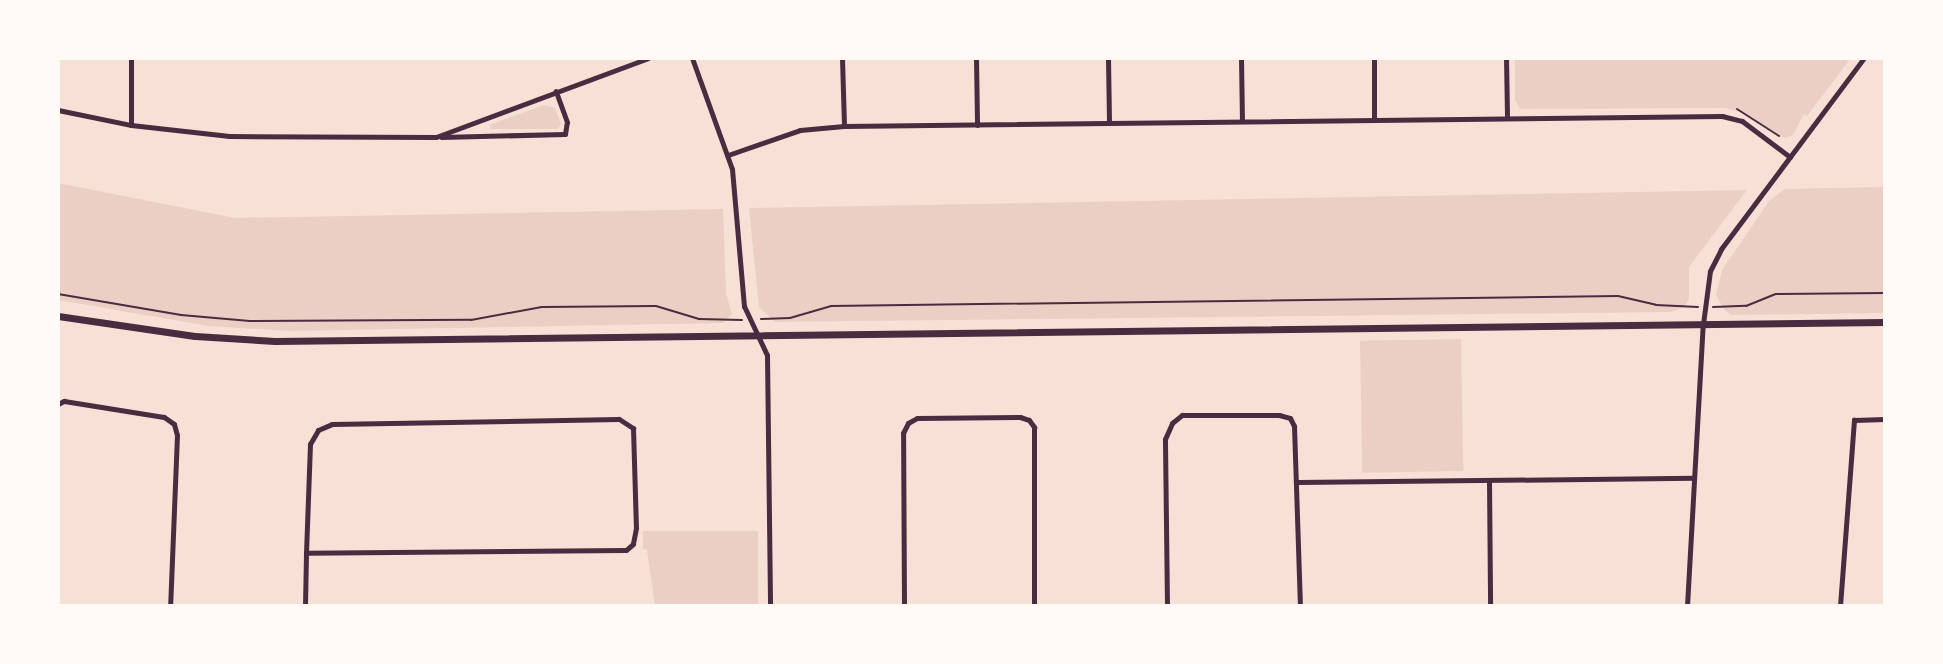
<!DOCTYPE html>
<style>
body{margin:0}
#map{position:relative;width:1943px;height:664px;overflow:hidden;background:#f7e1d7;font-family:Roboto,sans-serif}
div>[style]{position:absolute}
.green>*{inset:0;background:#ebcfc5;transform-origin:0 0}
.path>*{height:2px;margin:-1px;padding:0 1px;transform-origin:1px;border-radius:1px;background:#4a2c40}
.minor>*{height:5px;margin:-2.5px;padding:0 2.5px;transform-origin:2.5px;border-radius:2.5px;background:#4a2c40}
.tertiary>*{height:7px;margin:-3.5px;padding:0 3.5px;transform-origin:3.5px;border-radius:3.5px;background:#4a2c40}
span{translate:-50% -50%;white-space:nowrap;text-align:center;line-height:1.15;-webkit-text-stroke:6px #fffaf5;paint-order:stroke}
.frame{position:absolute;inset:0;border:60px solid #fffaf5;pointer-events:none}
</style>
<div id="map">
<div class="green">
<div style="clip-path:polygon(1515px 58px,1851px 58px,1807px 116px,1804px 114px,1793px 135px,1786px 138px,1777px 136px,1746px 114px,1725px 108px,1520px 109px,1515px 100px)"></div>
<div style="clip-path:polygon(544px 105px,555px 108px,561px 124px,558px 129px,491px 129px,489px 125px)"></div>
<div style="clip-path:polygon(58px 183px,235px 218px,723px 209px,726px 294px,732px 314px,723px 323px,290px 331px,209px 326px,58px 300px)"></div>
<div style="clip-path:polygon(1885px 187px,1885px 313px,1732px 315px,1725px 311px,1716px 295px,1722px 270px,1769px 201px,1785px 189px)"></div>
<div style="clip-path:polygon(1747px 190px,1689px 267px,1689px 299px,1684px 307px,1671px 312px,775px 322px,759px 307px,749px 208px)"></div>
<div style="left:1461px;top:339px;width:132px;height:101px;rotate:89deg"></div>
<div style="clip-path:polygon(643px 531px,758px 531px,758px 606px,655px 606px,647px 550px,643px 549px)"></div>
</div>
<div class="path">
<div style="left:1737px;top:109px;width:50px;rotate:32.7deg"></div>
<div style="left:58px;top:294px;width:125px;rotate:9.7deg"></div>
<div style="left:181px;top:315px;width:69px;rotate:5deg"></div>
<div style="left:250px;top:321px;width:221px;rotate:-0.3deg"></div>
<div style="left:471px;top:320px;width:72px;rotate:-10.4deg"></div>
<div style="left:542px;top:307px;width:114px;rotate:-0.5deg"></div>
<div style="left:656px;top:306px;width:45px;rotate:16.8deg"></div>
<div style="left:699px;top:319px;width:43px;rotate:1.3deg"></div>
<div style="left:1713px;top:307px;width:33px;rotate:-2deg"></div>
<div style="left:1746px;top:306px;width:32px;rotate:-22deg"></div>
<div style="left:1776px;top:294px;width:109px;rotate:-0.5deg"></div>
<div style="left:761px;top:319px;width:29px;rotate:-2deg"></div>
<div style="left:790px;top:318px;width:43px;rotate:-16.3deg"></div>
<div style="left:831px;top:306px;width:787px;rotate:-0.73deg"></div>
<div style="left:1618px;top:296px;width:39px;rotate:13deg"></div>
<div style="left:1656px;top:305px;width:42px;rotate:2.7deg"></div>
</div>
<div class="minor">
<div style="left:131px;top:58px;width:67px;rotate:90deg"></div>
<div style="left:692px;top:58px;width:118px;rotate:70.2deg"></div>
<div style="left:732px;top:169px;width:138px;rotate:85deg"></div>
<div style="left:744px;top:306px;width:54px;rotate:64.9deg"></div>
<div style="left:767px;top:355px;width:251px;rotate:89.3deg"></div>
<div style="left:842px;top:58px;width:68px;rotate:88.3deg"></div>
<div style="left:976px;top:58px;width:67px;rotate:89.1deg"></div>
<div style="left:1108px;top:58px;width:65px;rotate:89.1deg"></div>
<div style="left:1241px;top:58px;width:63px;rotate:89.1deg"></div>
<div style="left:1374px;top:58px;width:61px;rotate:90deg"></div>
<div style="left:1506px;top:58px;width:60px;rotate:89deg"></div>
<div style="left:58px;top:110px;width:75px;rotate:11.6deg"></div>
<div style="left:131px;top:125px;width:99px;rotate:6.4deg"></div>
<div style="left:229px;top:136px;width:207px;rotate:0.3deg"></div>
<div style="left:436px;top:137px;width:226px;rotate:-20.4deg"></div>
<div style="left:441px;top:137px;width:124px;rotate:-1.4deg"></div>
<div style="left:565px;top:134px;width:12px;rotate:-81deg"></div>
<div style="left:567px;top:122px;width:33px;rotate:-110deg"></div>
<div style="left:728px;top:155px;width:76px;rotate:-19.1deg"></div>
<div style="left:800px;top:130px;width:44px;rotate:-5.2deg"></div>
<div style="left:844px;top:126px;width:878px;rotate:-0.65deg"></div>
<div style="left:1722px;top:116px;width:21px;rotate:14deg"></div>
<div style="left:1742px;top:121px;width:60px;rotate:36.9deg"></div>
<div style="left:58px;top:404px;width:7px;rotate:-27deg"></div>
<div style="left:64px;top:401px;width:101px;rotate:9.1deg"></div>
<div style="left:164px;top:417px;width:12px;rotate:35deg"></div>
<div style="left:174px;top:424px;width:11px;rotate:75deg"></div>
<div style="left:177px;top:435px;width:171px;rotate:92.3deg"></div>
<div style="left:1489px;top:480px;width:126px;rotate:89.5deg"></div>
<div style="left:1298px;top:482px;width:396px;rotate:-0.6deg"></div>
<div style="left:305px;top:606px;width:53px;rotate:-88.9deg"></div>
<div style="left:306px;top:553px;width:109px;rotate:-87.9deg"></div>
<div style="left:310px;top:444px;width:16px;rotate:-60deg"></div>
<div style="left:318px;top:430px;width:15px;rotate:-23deg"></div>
<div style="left:332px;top:424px;width:287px;rotate:-1deg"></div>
<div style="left:619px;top:419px;width:17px;rotate:33deg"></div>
<div style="left:633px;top:428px;width:100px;rotate:88.3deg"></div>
<div style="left:636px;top:528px;width:16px;rotate:101deg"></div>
<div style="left:633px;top:544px;width:9px;rotate:139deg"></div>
<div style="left:626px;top:550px;width:320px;rotate:179.5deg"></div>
<div style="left:904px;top:606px;width:173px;rotate:-90.3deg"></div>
<div style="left:903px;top:433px;width:11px;rotate:-63deg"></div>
<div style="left:908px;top:423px;width:10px;rotate:-29deg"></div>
<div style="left:917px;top:418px;width:103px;rotate:-0.6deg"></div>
<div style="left:1020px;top:417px;width:9px;rotate:18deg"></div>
<div style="left:1029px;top:420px;width:9px;rotate:54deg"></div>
<div style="left:1034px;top:427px;width:179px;rotate:90deg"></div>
<div style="left:1167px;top:606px;width:167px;rotate:-90.7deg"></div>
<div style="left:1165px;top:439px;width:17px;rotate:-66deg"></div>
<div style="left:1172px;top:423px;width:13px;rotate:-39deg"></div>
<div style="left:1182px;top:415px;width:97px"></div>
<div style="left:1279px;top:415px;width:11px;rotate:15deg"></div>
<div style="left:1290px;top:418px;width:9px;rotate:63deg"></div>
<div style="left:1294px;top:426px;width:180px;rotate:88.1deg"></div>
<div style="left:1687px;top:606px;width:282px;rotate:-86.8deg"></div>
<div style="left:1703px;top:324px;width:53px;rotate:-82.5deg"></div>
<div style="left:1710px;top:271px;width:25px;rotate:-63deg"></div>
<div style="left:1721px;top:249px;width:239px;rotate:-53.2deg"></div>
<div style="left:1840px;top:606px;width:187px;rotate:-85.7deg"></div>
<div style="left:1854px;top:420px;width:31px;rotate:-2deg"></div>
</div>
<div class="tertiary">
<div style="left:58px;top:316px;width:138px;rotate:8.3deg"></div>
<div style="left:195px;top:336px;width:80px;rotate:3.6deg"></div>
<div style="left:275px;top:341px;width:1610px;rotate:-0.68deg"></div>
</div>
<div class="frame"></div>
</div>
